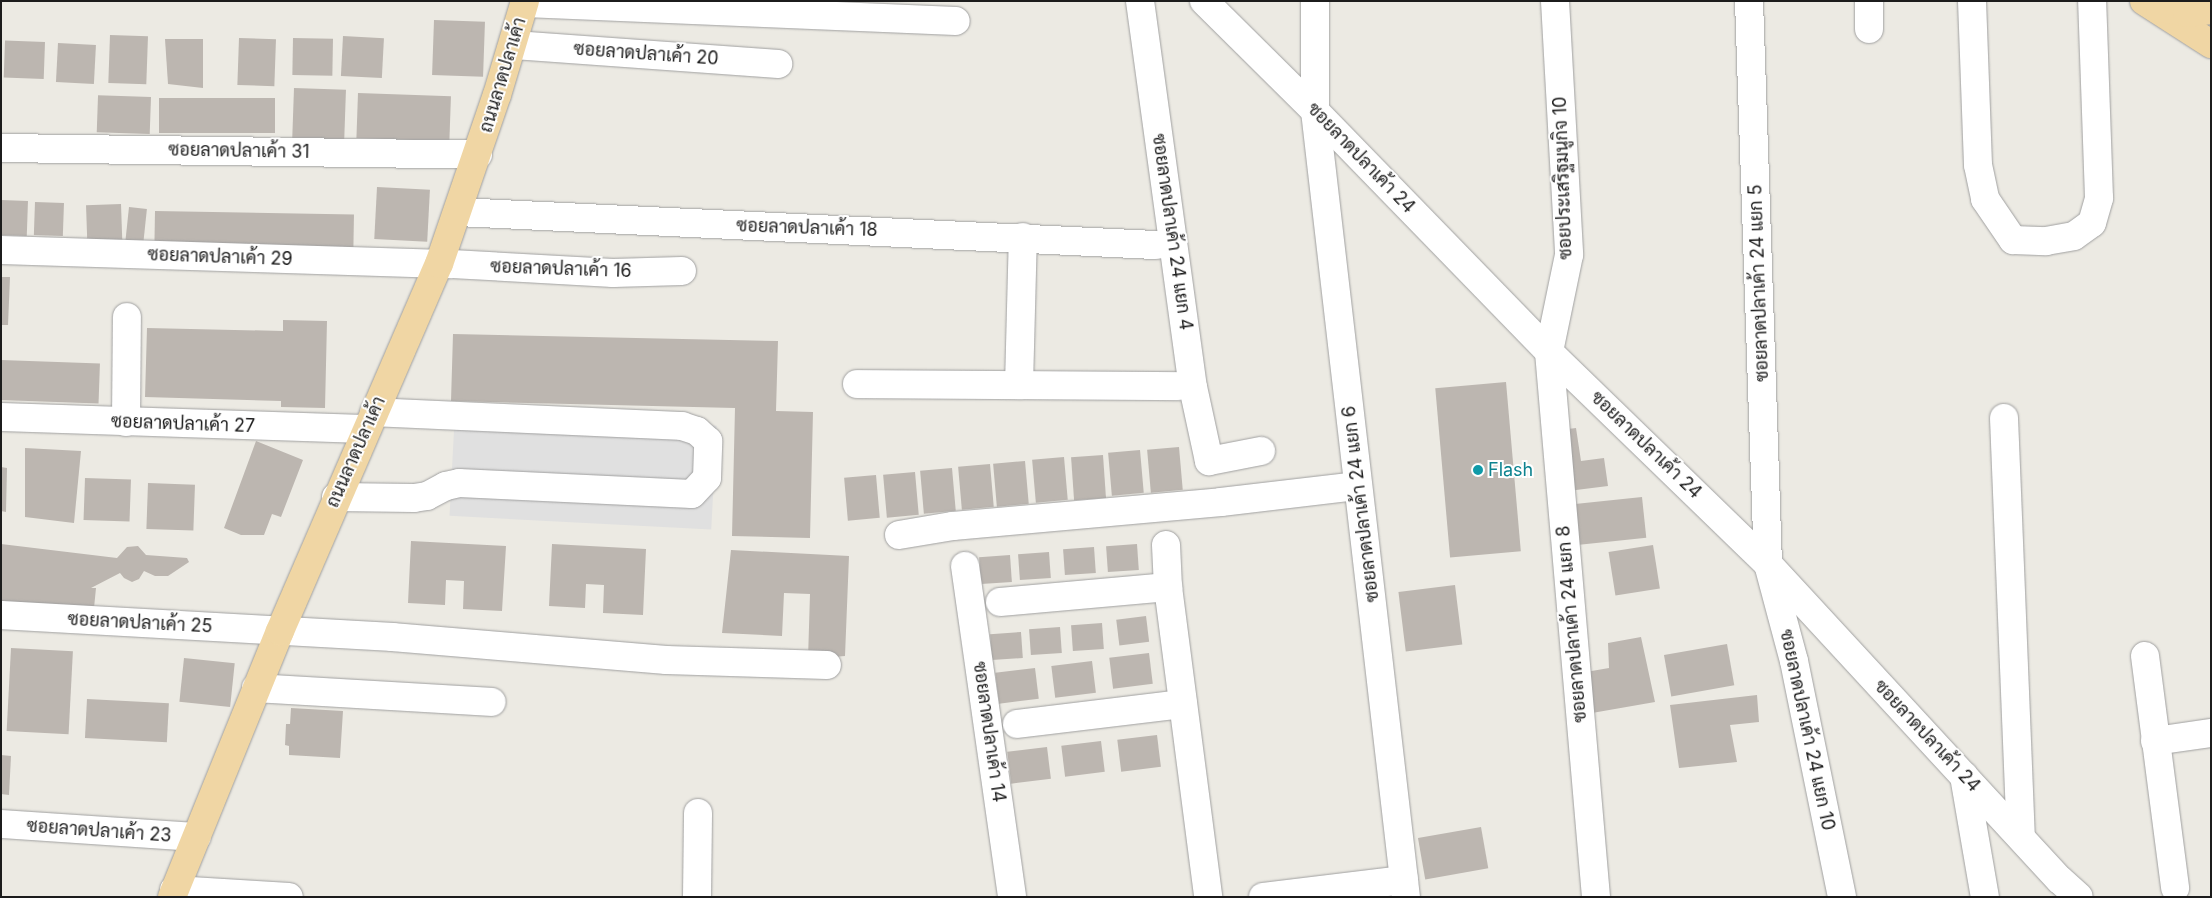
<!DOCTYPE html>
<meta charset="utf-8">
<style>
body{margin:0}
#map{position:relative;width:2212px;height:898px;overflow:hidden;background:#eceae3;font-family:Inter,Sarabun,sans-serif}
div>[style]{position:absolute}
.parking>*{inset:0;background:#e0e0e0;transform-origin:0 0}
.building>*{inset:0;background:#bcb6b0;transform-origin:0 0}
.roads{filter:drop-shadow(0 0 1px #a0a0a0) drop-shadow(0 0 1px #a0a0a0)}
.minor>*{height:28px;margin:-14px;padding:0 14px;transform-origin:14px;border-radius:14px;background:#fff}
.major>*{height:28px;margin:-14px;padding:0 14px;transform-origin:14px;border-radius:14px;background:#f0d6a4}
.dots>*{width:14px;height:14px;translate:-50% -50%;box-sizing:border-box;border:2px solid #fff;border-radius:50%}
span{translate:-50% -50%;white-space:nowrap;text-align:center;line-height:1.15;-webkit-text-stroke:4px #fff;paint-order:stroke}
.street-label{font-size:18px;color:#1c1c1c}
.culture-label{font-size:18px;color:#0d838f}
.left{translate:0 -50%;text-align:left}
.frame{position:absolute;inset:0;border:2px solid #1c1c1c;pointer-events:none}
</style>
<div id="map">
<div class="parking">
<div style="left:455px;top:412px;width:262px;height:104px;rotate:3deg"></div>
</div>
<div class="building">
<div style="left:434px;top:20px;width:51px;height:55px;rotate:2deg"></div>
<div style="left:110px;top:35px;width:38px;height:48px;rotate:2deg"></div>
<div style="left:343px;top:36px;width:41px;height:40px;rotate:3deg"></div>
<div style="left:239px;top:38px;width:37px;height:47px;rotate:2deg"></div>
<div style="left:293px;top:38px;width:40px;height:37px;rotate:1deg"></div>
<div style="clip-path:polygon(165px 39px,203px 39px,203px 88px,168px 84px)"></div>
<div style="left:45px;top:42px;width:37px;height:40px;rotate:92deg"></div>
<div style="left:58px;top:43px;width:38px;height:39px;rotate:3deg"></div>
<div style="left:294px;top:88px;width:52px;height:50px;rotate:2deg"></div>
<div style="left:358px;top:93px;width:93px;height:45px;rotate:2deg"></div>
<div style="left:151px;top:97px;width:37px;height:53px;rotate:92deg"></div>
<div style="left:159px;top:98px;width:116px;height:35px"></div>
<div style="left:377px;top:187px;width:53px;height:52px;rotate:3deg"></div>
<div style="left:1px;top:200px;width:27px;height:35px;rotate:2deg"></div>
<div style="left:35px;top:202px;width:29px;height:33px;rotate:2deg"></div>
<div style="left:121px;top:204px;width:38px;height:35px;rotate:88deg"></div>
<div style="left:129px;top:207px;width:18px;height:34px;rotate:6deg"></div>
<div style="left:155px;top:211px;width:199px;height:34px;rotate:1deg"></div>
<div style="clip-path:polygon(1px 277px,10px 277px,8px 325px,1px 325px)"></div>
<div style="clip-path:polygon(283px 320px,327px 321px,325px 408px,281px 407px,281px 401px,145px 397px,147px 328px,283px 331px)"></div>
<div style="clip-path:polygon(453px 334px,778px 341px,776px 411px,813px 412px,810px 538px,732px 536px,735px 408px,451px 401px)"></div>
<div style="left:1px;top:360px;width:99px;height:40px;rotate:2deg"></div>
<div style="left:1506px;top:382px;width:170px;height:71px;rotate:85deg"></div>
<div style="clip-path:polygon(1576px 428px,1581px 461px,1604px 458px,1608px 486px,1568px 491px,1560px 430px)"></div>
<div style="clip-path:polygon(256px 441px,303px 460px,281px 517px,272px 514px,264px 535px,241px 535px,224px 528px)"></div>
<div style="left:1179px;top:447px;width:43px;height:32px;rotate:85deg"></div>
<div style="clip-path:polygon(25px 448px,81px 451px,74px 523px,25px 517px)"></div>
<div style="left:1140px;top:450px;width:43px;height:32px;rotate:85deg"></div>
<div style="left:1103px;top:455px;width:43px;height:32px;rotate:86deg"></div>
<div style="left:1064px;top:457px;width:43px;height:32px;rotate:85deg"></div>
<div style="left:1025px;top:461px;width:43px;height:32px;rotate:85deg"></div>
<div style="left:990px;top:464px;width:43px;height:32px;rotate:85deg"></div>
<div style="clip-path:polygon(1px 467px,7px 468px,6px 512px,1px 511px)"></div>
<div style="left:952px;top:468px;width:43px;height:32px;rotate:85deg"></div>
<div style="left:915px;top:472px;width:43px;height:32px;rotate:85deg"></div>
<div style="left:876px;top:475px;width:43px;height:32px;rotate:85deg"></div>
<div style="left:85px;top:478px;width:46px;height:42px;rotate:2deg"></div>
<div style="left:148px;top:483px;width:47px;height:46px;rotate:2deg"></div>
<div style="left:1642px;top:497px;width:41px;height:72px;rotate:84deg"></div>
<div style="clip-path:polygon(411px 541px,506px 546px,502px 611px,463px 609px,464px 581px,446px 580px,445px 605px,408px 603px)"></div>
<div style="clip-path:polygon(1px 544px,117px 558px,127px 547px,138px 546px,146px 555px,187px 558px,189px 562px,168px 576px,155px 576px,144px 571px,139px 579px,132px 582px,124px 578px,120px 573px,91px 588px,96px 588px,93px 618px,1px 610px)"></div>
<div style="clip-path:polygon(552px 544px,646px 549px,643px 615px,603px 613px,604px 585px,586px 584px,585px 608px,549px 606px)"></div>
<div style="left:1137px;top:544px;width:26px;height:31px;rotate:86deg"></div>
<div style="left:1653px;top:545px;width:44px;height:45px;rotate:81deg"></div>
<div style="left:1094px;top:547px;width:26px;height:31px;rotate:86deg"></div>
<div style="clip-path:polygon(731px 550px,849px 556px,845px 656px,808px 659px,810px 594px,784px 593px,782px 636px,722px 633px)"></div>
<div style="left:1049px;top:552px;width:26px;height:31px;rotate:86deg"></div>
<div style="left:1010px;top:555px;width:27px;height:31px;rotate:86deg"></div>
<div style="left:1455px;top:585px;width:60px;height:57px;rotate:83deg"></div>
<div style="left:1146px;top:616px;width:26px;height:30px;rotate:83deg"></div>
<div style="left:1102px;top:623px;width:26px;height:31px;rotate:86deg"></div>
<div style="left:1060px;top:627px;width:26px;height:31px;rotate:86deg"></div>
<div style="left:1021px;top:632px;width:26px;height:31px;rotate:86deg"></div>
<div style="clip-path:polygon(1641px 637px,1655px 702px,1592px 713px,1586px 672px,1609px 668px,1608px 643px)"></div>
<div style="left:1727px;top:644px;width:42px;height:64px;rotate:80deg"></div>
<div style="left:11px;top:648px;width:62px;height:83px;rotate:3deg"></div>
<div style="left:1149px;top:653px;width:31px;height:40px;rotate:83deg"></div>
<div style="left:184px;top:658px;width:51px;height:44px;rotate:6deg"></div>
<div style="left:1092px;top:661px;width:32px;height:41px;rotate:83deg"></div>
<div style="left:1035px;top:668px;width:31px;height:40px;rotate:83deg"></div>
<div style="clip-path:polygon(1757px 695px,1759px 722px,1730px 725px,1737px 762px,1679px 768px,1670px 705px)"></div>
<div style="left:87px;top:699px;width:82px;height:39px;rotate:3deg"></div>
<div style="clip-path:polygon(291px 708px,343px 711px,340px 758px,289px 755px,289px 746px,285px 745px,286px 724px,290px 724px)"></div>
<div style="left:1157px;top:735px;width:32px;height:40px;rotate:83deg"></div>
<div style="left:1101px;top:741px;width:31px;height:40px;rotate:83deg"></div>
<div style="left:1047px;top:747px;width:32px;height:40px;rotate:83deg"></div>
<div style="clip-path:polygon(1px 755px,11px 756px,9px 795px,1px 794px)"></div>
<div style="left:1481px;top:827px;width:42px;height:64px;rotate:80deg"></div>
</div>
<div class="roads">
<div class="minor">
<div style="left:1140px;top:1px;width:390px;rotate:82.2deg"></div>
<div style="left:1193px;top:387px;width:76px;rotate:77.8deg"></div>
<div style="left:1209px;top:461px;width:53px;rotate:-10.9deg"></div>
<div style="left:1204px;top:1px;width:156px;rotate:44.7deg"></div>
<div style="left:1315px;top:111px;width:336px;rotate:45.8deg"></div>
<div style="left:1549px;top:352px;width:305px;rotate:44.1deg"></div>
<div style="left:1768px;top:564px;width:430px;rotate:47.3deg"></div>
<div style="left:2060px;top:880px;width:25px;rotate:42deg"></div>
<div style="left:1315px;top:1px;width:110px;rotate:90deg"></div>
<div style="left:1315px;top:111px;width:791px;rotate:83.4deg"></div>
<div style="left:1555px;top:1px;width:254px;rotate:86.8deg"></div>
<div style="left:1569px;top:255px;width:99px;rotate:101.7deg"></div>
<div style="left:1549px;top:352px;width:547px;rotate:85.07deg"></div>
<div style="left:1749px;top:1px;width:563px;rotate:88.07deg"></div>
<div style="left:1768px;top:564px;width:100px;rotate:75deg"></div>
<div style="left:1794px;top:661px;width:241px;rotate:78.5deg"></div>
<div style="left:1869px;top:1px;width:28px;rotate:90deg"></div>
<div style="left:1972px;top:1px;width:164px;rotate:87.9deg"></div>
<div style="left:1978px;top:165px;width:35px;rotate:78deg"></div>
<div style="left:1985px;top:199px;width:50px;rotate:55.7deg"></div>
<div style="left:2013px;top:240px;width:33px;rotate:2deg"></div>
<div style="left:2046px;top:241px;width:28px;rotate:-10deg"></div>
<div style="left:2074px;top:236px;width:22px;rotate:-36deg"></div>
<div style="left:2092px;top:223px;width:26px;rotate:-74deg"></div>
<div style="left:2099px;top:198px;width:197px;rotate:-92deg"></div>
<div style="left:525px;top:3px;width:431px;rotate:2.4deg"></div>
<div style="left:514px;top:45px;width:265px;rotate:4.1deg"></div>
<div style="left:1px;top:148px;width:477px;rotate:0.8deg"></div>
<div style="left:458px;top:212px;width:699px;rotate:2.71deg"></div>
<div style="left:1px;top:250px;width:451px;rotate:1.8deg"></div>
<div style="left:452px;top:264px;width:161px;rotate:3.2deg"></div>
<div style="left:613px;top:273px;width:69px;rotate:-1.7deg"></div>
<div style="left:857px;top:384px;width:162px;rotate:0.4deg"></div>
<div style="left:1019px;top:385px;width:148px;rotate:-88.5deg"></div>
<div style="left:1019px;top:385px;width:159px;rotate:0.4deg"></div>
<div style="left:1px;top:417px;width:364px;rotate:1.9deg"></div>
<div style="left:2004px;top:418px;width:419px;rotate:87.7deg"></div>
<div style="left:126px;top:422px;width:105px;rotate:-89.5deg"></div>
<div style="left:336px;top:497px;width:78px;rotate:0.7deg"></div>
<div style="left:414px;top:498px;width:13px;rotate:-9deg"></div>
<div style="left:427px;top:496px;width:21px;rotate:-28deg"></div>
<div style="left:446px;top:486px;width:13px;rotate:-13deg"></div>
<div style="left:459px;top:483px;width:233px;rotate:2.7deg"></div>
<div style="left:692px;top:494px;width:22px;rotate:-47deg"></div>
<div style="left:707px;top:478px;width:37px;rotate:-88deg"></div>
<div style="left:708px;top:441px;width:15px;rotate:-138deg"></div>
<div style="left:697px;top:431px;width:16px;rotate:-162deg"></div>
<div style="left:682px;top:426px;width:308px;rotate:-177.4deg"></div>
<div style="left:899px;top:535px;width:55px;rotate:-9.5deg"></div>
<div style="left:953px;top:526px;width:269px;rotate:-5.1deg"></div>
<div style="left:1221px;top:502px;width:138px;rotate:-6.7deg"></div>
<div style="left:1166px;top:545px;width:42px;rotate:87.3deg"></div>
<div style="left:1168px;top:587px;width:313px;rotate:82.6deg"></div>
<div style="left:965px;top:566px;width:334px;rotate:81.9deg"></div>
<div style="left:1000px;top:602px;width:169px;rotate:-5.1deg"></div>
<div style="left:1px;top:615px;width:392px;rotate:3.2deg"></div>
<div style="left:392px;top:637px;width:275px;rotate:4.8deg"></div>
<div style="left:666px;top:660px;width:161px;rotate:1.8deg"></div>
<div style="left:2145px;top:656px;width:234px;rotate:82.6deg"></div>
<div style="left:256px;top:688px;width:236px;rotate:3.4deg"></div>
<div style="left:1017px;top:724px;width:167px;rotate:-6.9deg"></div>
<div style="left:2155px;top:741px;width:57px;rotate:-8.1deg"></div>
<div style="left:1964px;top:776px;width:123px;rotate:80.2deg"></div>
<div style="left:1px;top:824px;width:196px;rotate:3.8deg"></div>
<div style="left:174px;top:890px;width:115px;rotate:3.5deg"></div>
<div style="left:697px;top:897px;width:84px;rotate:-89.3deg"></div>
<div style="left:1263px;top:897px;width:142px;rotate:-6.9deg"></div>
</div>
<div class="major">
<div style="left:2144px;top:1px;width:80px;rotate:32.7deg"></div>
<div style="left:2160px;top:8px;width:27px;rotate:10deg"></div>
<div style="left:2187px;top:13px;width:24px;rotate:-7deg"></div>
<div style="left:172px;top:897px;width:287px;rotate:-67.9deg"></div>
<div style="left:280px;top:631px;width:400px;rotate:-66.6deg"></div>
<div style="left:439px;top:264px;width:179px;rotate:-71.1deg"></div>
<div style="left:497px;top:95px;width:98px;rotate:-73.4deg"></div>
</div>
</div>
<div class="dots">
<div style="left:1478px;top:470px;background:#0f9aa8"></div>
</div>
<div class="street-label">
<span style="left:646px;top:54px;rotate:4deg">ซอยลาดปลาเค้า 20</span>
<span style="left:503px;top:75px;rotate:-73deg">ถนนลาดปลาเค้า</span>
<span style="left:239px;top:151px;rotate:1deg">ซอยลาดปลาเค้า 31</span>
<span style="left:1361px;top:158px;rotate:46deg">ซอยลาดปลาเค้า 24</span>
<span style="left:1563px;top:178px;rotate:-92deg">ซอยประเสริฐมนูกิจ 10</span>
<span style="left:807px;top:228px;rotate:2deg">ซอยลาดปลาเค้า 18</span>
<span style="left:1172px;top:232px;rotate:82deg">ซอยลาดปลาเค้า 24 แยก 4</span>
<span style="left:220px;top:257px;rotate:2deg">ซอยลาดปลาเค้า 29</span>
<span style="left:561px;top:269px;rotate:2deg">ซอยลาดปลาเค้า 16</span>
<span style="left:1759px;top:283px;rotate:-92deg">ซอยลาดปลาเค้า 24 แยก 5</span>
<span style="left:183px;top:424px;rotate:2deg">ซอยลาดปลาเค้า 27</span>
<span style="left:1646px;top:445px;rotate:44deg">ซอยลาดปลาเค้า 24</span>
<span style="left:356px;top:452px;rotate:-66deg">ถนนลาดปลาเค้า</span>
<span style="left:1361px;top:504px;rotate:-97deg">ซอยลาดปลาเค้า 24 แยก 6</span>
<span style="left:140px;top:623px;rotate:3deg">ซอยลาดปลาเค้า 25</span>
<span style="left:1572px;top:624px;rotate:-95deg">ซอยลาดปลาเค้า 24 แยก 8</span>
<span style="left:1807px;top:730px;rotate:78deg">ซอยลาดปลาเค้า 24 แยก 10</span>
<span style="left:989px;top:732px;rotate:82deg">ซอยลาดปลาเค้า 14</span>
<span style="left:1927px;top:736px;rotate:47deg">ซอยลาดปลาเค้า 24</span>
<span style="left:99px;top:831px;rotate:4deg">ซอยลาดปลาเค้า 23</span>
</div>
<div class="culture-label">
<span class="left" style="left:1488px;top:470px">Flash</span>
</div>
<div class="frame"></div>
</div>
